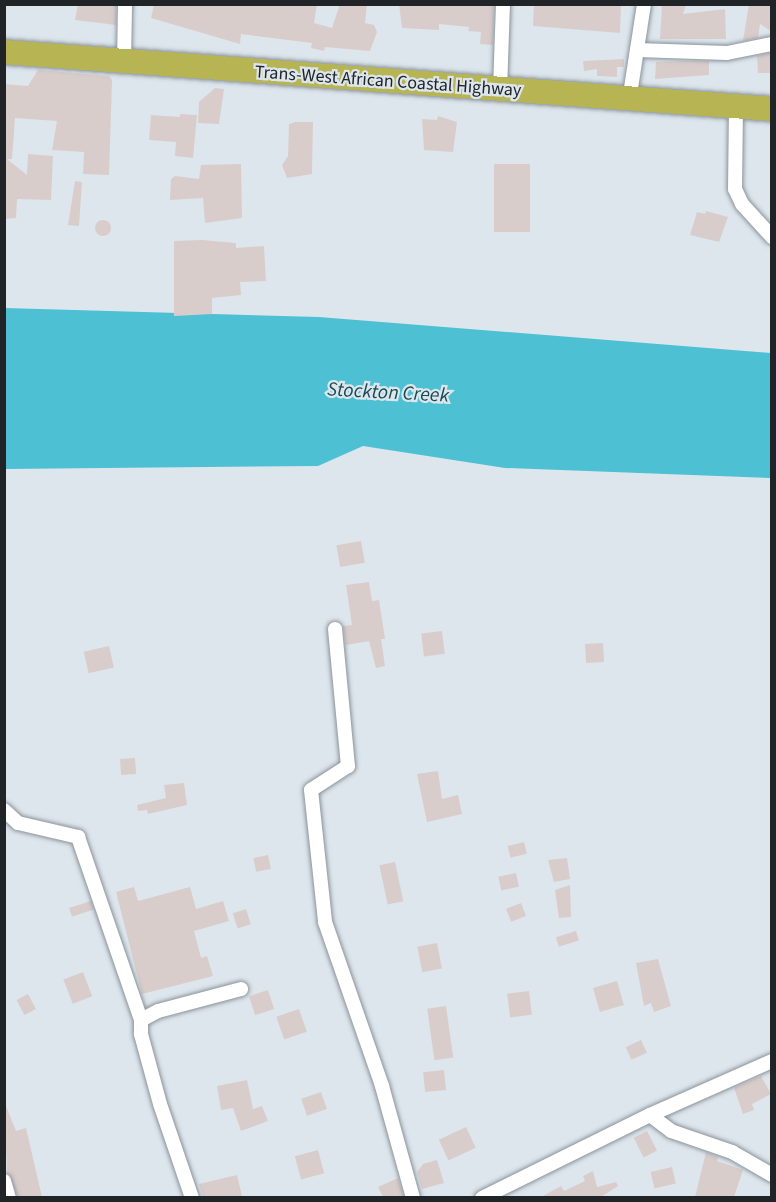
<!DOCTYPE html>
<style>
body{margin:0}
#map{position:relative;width:776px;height:1202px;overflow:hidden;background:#dde6ed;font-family:"Source Sans 3",sans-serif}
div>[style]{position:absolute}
.water>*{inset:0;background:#4ec0d4}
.building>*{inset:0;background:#d9cdcb;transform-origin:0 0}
.round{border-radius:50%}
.roads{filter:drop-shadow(0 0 2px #8b939a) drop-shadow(0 0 2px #8b939a)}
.minor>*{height:14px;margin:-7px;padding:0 7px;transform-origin:7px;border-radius:7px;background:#fff}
.trunk>*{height:24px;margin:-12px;padding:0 12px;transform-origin:12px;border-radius:12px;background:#b7b454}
span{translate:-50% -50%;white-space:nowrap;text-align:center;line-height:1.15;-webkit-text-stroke:4.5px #dde6ed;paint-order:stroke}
.street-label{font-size:18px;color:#212427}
.water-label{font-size:20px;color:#184a53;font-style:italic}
.frame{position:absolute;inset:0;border:6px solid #212427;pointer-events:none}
</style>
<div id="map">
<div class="water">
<div style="clip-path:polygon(5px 308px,319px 317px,771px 353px,771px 478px,505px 468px,363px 446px,318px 466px,5px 469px)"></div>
</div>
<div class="building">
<div style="clip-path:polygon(78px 4px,116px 4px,116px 25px,75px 20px)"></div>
<div style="clip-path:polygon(154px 4px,317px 4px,314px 23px,332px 28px,340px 4px,367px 4px,365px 23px,374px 25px,377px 32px,370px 51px,325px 47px,324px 51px,311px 48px,312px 43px,241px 34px,240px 44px,151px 18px)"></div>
<div style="clip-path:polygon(399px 4px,494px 4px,493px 45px,480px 44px,481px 32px,468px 31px,469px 27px,439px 24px,439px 30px,402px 28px)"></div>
<div style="clip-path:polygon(534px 4px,621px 4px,620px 33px,533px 26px)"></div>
<div style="clip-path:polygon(662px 4px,686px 4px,683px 14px,725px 9px,726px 39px,660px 39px)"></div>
<div style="clip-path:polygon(749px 4px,771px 4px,771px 31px,760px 24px,758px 38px,743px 41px)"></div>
<div style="clip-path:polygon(771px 53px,771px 73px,758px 73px,757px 56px)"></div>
<div style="clip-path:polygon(624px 59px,624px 67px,617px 67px,617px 77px,597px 76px,597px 69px,584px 71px,583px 61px)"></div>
<div style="clip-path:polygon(684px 61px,709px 61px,709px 75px,655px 79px,656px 62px)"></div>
<div style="clip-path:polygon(38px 70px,109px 76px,112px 80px,109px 175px,83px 174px,84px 152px,52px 150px,57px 121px,15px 118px,12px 159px,7px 159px,27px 175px,28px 154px,53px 156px,51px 200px,17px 199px,16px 218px,4px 219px,4px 84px,28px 86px)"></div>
<div style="clip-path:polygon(215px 88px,224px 89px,219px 124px,198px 123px,199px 102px)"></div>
<div style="clip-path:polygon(180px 114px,197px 115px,193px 158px,175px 156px,176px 142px,149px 140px,151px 115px,180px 117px)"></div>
<div style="clip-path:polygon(438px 116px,457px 122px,453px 152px,424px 150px,422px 119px,437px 120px)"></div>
<div style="clip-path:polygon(295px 122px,313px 122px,312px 174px,287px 178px,282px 165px,288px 156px,289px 124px)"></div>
<div style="clip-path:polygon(241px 164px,242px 218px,205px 223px,203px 198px,170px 200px,171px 179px,175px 176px,199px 179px,201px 165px)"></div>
<div style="left:494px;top:164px;width:36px;height:68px"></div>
<div style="clip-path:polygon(75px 181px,82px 182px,79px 226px,68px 225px)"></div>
<div style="clip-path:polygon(706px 211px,728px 217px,719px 242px,690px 235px,697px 212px,705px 214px)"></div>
<div class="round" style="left:95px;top:220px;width:16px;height:16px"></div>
<div style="clip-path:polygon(202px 240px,236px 243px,236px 248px,264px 246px,266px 281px,240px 282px,241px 295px,212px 298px,212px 314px,174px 316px,174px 241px)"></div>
<div style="left:361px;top:541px;width:22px;height:25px;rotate:80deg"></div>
<div style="clip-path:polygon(369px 582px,372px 601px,379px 600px,385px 639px,381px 639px,385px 666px,376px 668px,369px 641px,346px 645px,343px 626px,352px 625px,346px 585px)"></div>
<div style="left:442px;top:631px;width:23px;height:21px;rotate:83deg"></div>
<div style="left:603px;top:643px;width:19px;height:18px;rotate:87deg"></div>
<div style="left:109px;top:646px;width:22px;height:26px;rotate:77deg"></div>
<div style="left:135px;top:758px;width:16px;height:15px;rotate:86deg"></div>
<div style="clip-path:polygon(438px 771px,442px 799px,458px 795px,462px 814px,427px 822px,417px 774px)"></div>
<div style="clip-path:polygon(184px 783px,187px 805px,148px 814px,147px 810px,138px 811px,137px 805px,166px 798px,164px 785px)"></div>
<div style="left:524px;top:842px;width:12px;height:17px;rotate:76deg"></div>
<div style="left:268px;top:855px;width:14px;height:15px;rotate:78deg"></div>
<div style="clip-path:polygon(567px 858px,570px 879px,554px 882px,548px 860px)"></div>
<div style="left:395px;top:862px;width:40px;height:16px;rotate:78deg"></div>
<div style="left:516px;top:873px;width:14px;height:18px;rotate:78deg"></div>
<div style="clip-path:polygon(570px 885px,571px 917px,559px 918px,555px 890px)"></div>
<div style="clip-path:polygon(134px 887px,138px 901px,190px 887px,196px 909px,223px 901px,229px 921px,194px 931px,201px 958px,207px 956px,213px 976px,142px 994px,116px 892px)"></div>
<div style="left:91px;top:901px;width:9px;height:23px;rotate:72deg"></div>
<div style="left:521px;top:903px;width:14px;height:16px;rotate:69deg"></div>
<div style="left:246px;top:909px;width:16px;height:14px;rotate:72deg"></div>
<div style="left:576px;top:931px;width:10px;height:21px;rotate:73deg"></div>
<div style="left:437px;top:943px;width:26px;height:20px;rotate:79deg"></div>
<div style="clip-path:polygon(658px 959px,671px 1006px,654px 1012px,651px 1003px,644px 1006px,636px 963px)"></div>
<div style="left:83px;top:972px;width:26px;height:21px;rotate:69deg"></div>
<div style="left:617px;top:981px;width:25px;height:25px;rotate:74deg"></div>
<div style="left:268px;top:990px;width:20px;height:20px;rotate:72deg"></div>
<div style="left:529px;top:991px;width:24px;height:22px;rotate:83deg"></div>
<div style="left:28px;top:994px;width:17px;height:13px;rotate:62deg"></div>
<div style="left:446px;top:1006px;width:52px;height:19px;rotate:82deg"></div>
<div style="left:299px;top:1009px;width:24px;height:24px;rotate:71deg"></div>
<div style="left:641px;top:1040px;width:14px;height:17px;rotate:65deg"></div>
<div style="left:444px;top:1070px;width:20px;height:21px;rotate:84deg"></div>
<div style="clip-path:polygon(761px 1076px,771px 1094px,752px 1104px,754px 1110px,743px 1114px,734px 1088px)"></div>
<div style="clip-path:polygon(247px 1080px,253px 1109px,262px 1106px,268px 1121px,241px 1131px,233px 1108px,221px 1110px,217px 1086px)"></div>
<div style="left:321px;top:1092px;width:18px;height:21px;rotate:71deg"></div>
<div style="clip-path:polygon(4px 1101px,16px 1131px,26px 1128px,42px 1197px,18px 1197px,7px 1173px)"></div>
<div style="left:466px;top:1127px;width:23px;height:30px;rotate:65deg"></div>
<div style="left:647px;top:1131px;width:22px;height:15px;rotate:63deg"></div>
<div style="left:318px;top:1150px;width:24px;height:24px;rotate:75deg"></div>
<div style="clip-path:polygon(706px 1152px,718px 1157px,717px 1161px,743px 1170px,734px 1197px,695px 1197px)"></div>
<div style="clip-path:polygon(437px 1160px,444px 1183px,422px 1189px,417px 1172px,423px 1164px)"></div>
<div style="left:672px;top:1167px;width:17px;height:22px;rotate:77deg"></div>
<div style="clip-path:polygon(593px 1171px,597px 1187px,616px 1182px,618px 1186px,601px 1197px,541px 1197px,561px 1186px,564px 1191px,585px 1181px,583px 1176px)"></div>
<div style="clip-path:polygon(237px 1175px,242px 1196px,203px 1197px,199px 1184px)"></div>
<div style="clip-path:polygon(398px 1178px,404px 1197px,383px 1197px,378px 1187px)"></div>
</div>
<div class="roads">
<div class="minor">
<div style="left:637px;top:50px;width:90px;rotate:1.9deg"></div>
<div style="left:727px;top:53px;width:46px;rotate:-11.3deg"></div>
<div style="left:124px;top:63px;width:59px;rotate:-89deg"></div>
<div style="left:500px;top:90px;width:86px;rotate:-88deg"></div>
<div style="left:629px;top:101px;width:98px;rotate:-81.2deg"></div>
<div style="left:736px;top:107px;width:82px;rotate:90.7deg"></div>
<div style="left:735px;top:189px;width:17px;rotate:65deg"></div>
<div style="left:742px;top:204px;width:45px;rotate:47.7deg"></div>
<div style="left:335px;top:629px;width:138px;rotate:84.6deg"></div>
<div style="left:348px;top:766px;width:44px;rotate:147deg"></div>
<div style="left:311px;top:790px;width:133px;rotate:83.9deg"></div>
<div style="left:325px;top:922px;width:174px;rotate:70.8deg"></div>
<div style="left:382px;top:1086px;width:116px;rotate:74.5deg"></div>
<div style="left:4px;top:810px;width:19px;rotate:43deg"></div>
<div style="left:18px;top:823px;width:62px;rotate:13.1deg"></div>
<div style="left:78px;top:837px;width:194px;rotate:71deg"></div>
<div style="left:650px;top:1115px;width:26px;rotate:37deg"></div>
<div style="left:671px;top:1131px;width:65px;rotate:19deg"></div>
<div style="left:732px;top:1152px;width:46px;rotate:29.9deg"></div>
<div style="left:4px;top:1181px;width:18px;rotate:74deg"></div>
<div style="left:192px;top:1198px;width:99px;rotate:-108.8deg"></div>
<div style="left:160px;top:1104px;width:73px;rotate:-105.2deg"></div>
<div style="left:141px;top:1034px;width:14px;rotate:-90deg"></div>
<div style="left:141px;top:1020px;width:19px;rotate:-28deg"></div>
<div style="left:158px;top:1011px;width:86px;rotate:-14.8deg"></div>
<div style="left:482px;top:1198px;width:187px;rotate:-26.3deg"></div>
<div style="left:650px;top:1115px;width:133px;rotate:-23.9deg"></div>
</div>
<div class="trunk">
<div style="left:4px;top:52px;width:770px;rotate:4.24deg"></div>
</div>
</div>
<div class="street-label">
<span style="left:388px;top:82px;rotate:4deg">Trans-West African Coastal Highway</span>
</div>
<div class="water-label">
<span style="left:388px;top:393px;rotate:3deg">Stockton Creek</span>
</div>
<div class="frame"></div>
</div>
